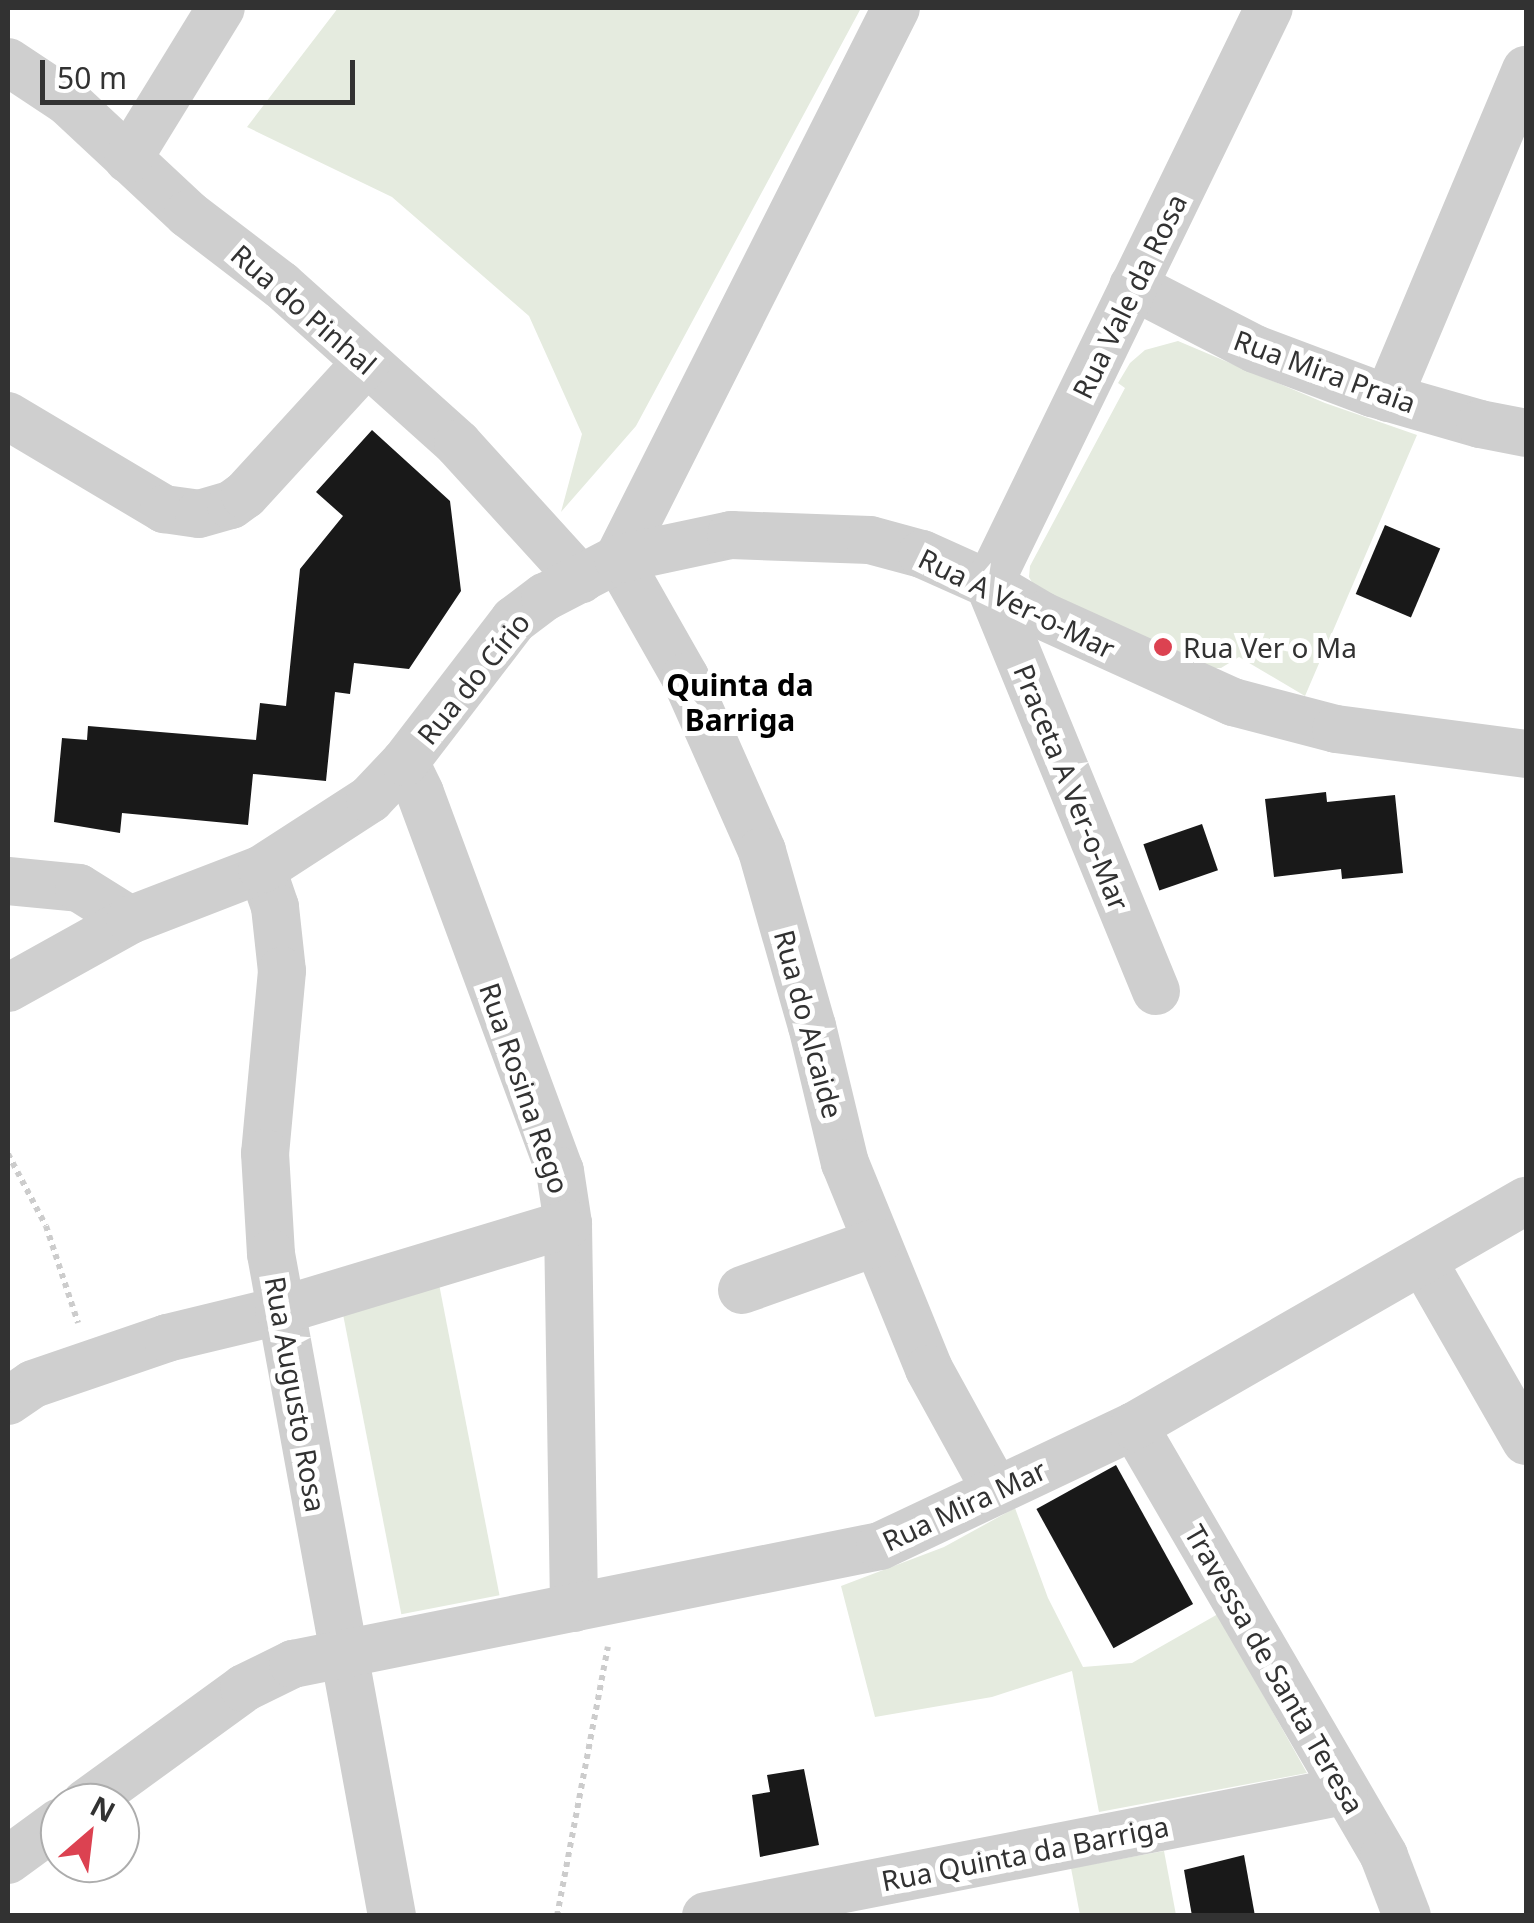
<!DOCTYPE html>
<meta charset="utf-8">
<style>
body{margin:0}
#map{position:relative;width:1534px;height:1923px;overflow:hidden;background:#fff;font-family:"Noto Sans",sans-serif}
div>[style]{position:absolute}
.green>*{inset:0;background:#e5ebdf;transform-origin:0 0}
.building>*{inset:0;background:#191919;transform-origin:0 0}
.path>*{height:6px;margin-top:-3px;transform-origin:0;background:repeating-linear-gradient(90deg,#ccc 0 5px,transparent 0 10px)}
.street>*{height:48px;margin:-24px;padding:0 24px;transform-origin:24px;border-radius:24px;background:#cfcfcf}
.dots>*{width:28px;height:28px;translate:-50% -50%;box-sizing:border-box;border:5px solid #fff;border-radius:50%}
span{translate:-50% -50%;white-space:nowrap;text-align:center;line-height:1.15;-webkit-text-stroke:10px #fff;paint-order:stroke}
.street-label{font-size:28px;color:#323232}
.poi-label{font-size:28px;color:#323232}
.left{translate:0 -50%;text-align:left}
.neighbourhood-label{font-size:30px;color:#000;font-weight:700}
.frame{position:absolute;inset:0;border:10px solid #323232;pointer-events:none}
.north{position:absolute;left:40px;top:1783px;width:100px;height:100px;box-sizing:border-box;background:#fff;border:2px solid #adadad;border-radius:50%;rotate:28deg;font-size:28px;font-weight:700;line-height:40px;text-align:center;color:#323232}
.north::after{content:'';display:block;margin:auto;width:35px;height:45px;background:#dc4251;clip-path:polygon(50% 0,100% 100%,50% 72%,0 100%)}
.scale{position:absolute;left:40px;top:60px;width:315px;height:45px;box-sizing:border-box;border:5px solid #323232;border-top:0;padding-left:12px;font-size:30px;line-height:35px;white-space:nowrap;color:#323232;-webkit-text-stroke:8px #fff;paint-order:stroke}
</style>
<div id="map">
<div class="green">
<div style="clip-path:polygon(338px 8px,861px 8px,636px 426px,561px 512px,582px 434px,529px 316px,392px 197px,247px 127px)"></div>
<div style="clip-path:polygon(1178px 341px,1325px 403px,1417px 435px,1305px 696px,1239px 657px,1221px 668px,1209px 668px,1034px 586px,1029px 577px,1030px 566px,1125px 388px,1118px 383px,1130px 363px,1145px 350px)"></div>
<div style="left:439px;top:1284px;width:317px;height:100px;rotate:79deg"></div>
<div style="clip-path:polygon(1015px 1508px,1048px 1598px,1083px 1667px,1132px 1663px,1218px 1614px,1307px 1773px,1099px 1812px,1072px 1671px,992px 1697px,875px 1717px,841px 1586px,944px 1547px)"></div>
<div style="clip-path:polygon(1164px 1851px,1176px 1915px,1080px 1915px,1071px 1868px)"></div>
</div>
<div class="building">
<div style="clip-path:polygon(372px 430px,450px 501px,461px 591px,409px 669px,354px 663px,350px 694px,335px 692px,326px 781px,253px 774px,248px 825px,122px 813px,120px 833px,54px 822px,62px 738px,87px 740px,88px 726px,256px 740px,260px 703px,286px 706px,300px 569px,343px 516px,316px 492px)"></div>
<div style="left:1385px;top:525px;width:60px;height:75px;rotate:23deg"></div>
<div style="clip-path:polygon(1326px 792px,1327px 802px,1395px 795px,1403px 873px,1342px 879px,1341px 869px,1274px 877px,1265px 799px)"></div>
<div style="left:1202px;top:824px;width:49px;height:62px;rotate:71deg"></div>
<div style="left:1116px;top:1465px;width:159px;height:91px;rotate:61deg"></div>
<div style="clip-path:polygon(804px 1769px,819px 1845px,760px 1857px,752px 1795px,770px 1792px,767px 1775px)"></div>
<div style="clip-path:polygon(1244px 1855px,1255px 1916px,1192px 1916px,1184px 1870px)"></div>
</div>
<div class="path">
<div style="left:8px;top:1154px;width:81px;rotate:62.2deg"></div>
<div style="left:46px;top:1226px;width:102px;rotate:71.7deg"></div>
<div style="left:557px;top:1916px;width:274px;rotate:-79.3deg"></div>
</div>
<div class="street">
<div style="left:8px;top:62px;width:71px;rotate:33.5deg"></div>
<div style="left:67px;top:101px;width:166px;rotate:43deg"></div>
<div style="left:188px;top:214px;width:117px;rotate:37.4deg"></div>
<div style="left:281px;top:285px;width:238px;rotate:41.9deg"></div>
<div style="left:458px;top:444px;width:183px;rotate:47.7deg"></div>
<div style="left:128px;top:159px;width:177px;rotate:-58.4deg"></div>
<div style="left:1133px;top:286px;width:137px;rotate:27.3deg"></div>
<div style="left:1255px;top:349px;width:125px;rotate:20.6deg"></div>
<div style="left:1372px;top:393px;width:112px;rotate:16deg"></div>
<div style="left:1480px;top:424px;width:47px;rotate:11.1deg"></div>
<div style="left:1388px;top:398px;width:356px;rotate:-67.2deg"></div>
<div style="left:8px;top:416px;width:182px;rotate:30.8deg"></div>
<div style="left:164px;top:509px;width:35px;rotate:8deg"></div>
<div style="left:199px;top:514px;width:33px;rotate:-16deg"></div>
<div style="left:231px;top:505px;width:17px;rotate:-36deg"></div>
<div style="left:245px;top:495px;width:179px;rotate:-47.5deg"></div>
<div style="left:618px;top:559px;width:136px;rotate:60.4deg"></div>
<div style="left:685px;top:677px;width:190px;rotate:66.1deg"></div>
<div style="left:762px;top:851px;width:182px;rotate:74.1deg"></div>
<div style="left:812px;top:1026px;width:141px;rotate:76.5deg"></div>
<div style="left:845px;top:1163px;width:222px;rotate:67.8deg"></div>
<div style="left:929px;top:1369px;width:139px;rotate:61.2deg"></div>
<div style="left:618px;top:559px;width:617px;rotate:-63.23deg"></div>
<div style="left:405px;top:762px;width:34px;rotate:64deg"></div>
<div style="left:420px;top:793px;width:403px;rotate:69.7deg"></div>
<div style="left:560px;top:1171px;width:54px;rotate:81.4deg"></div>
<div style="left:568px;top:1224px;width:384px;rotate:89.1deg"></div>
<div style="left:262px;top:869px;width:40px;rotate:71.1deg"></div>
<div style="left:275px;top:907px;width:64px;rotate:83.8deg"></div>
<div style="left:282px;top:971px;width:183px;rotate:95.3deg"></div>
<div style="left:265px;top:1153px;width:101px;rotate:86.6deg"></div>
<div style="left:271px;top:1254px;width:673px;rotate:79.64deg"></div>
<div style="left:8px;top:881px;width:71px;rotate:5.6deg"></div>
<div style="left:79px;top:888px;width:60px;rotate:32.1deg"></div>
<div style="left:8px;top:988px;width:140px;rotate:-29.1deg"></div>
<div style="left:130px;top:920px;width:142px;rotate:-21.1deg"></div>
<div style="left:262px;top:869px;width:129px;rotate:-32.9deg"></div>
<div style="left:370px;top:799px;width:51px;rotate:-46.6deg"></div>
<div style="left:405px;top:762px;width:179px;rotate:-52.5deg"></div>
<div style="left:514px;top:620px;width:39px;rotate:-37deg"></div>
<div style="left:545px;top:597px;width:82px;rotate:-27.5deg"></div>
<div style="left:618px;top:559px;width:116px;rotate:-12deg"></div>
<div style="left:731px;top:535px;width:139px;rotate:2.1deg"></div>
<div style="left:870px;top:540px;width:54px;rotate:15.1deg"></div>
<div style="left:922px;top:554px;width:73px;rotate:24.1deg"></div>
<div style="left:989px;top:584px;width:61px;rotate:30.8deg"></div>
<div style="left:1041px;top:615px;width:211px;rotate:24.4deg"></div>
<div style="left:1233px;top:702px;width:106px;rotate:14.7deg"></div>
<div style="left:1336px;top:729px;width:192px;rotate:7.5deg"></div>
<div style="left:1156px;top:991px;width:440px;rotate:-112.3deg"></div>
<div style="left:989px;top:584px;width:640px;rotate:-64.08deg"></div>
<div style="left:1424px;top:1263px;width:205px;rotate:60.2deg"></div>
<div style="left:742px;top:1290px;width:143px;rotate:-19.6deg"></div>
<div style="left:8px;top:1401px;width:30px;rotate:-34deg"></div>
<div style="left:33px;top:1384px;width:142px;rotate:-18.9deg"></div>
<div style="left:167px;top:1338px;width:115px;rotate:-13.6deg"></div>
<div style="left:279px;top:1311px;width:302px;rotate:-16.8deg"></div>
<div style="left:1134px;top:1426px;width:497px;rotate:59.8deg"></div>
<div style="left:1384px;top:1856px;width:64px;rotate:69deg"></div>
<div style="left:86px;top:1803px;width:195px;rotate:-36deg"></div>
<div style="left:244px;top:1688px;width:55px;rotate:-26.1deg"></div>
<div style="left:293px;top:1664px;width:599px;rotate:-11.37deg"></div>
<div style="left:880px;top:1546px;width:281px;rotate:-25.3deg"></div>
<div style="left:1134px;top:1426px;width:452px;rotate:-29.9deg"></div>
<div style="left:8px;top:1860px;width:64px;rotate:-36.2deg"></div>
<div style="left:706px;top:1916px;width:650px;rotate:-11.09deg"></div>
</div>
<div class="dots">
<div style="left:1163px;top:647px;background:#dc4251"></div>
</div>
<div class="street-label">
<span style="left:1129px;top:296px;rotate:-64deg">Rua Vale da Rosa</span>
<span style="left:304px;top:309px;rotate:41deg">Rua do Pinhal</span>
<span style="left:1325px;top:371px;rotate:20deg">Rua Mira Praia</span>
<span style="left:1017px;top:603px;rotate:26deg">Rua A Ver-o-Mar</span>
<span style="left:473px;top:678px;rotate:-51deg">Rua do Círio</span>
<span style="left:1072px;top:787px;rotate:68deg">Praceta A Ver-o-Mar</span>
<span style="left:809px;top:1024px;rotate:75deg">Rua do Alcaide</span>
<span style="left:525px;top:1088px;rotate:71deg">Rua Rosina Rego</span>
<span style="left:296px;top:1394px;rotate:80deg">Rua Augusto Rosa</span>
<span style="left:964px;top:1505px;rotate:-25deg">Rua Mira Mar</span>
<span style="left:1275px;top:1669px;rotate:60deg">Travessa de Santa Teresa</span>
<span style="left:1025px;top:1853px;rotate:-11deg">Rua Quinta da Barriga</span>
</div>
<div class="poi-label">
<span class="left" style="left:1183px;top:647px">Rua Ver o Ma</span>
</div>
<div class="neighbourhood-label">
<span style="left:740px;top:702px">Quinta da<br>Barriga</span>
</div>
<div class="frame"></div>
<div class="north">N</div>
<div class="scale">50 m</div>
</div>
